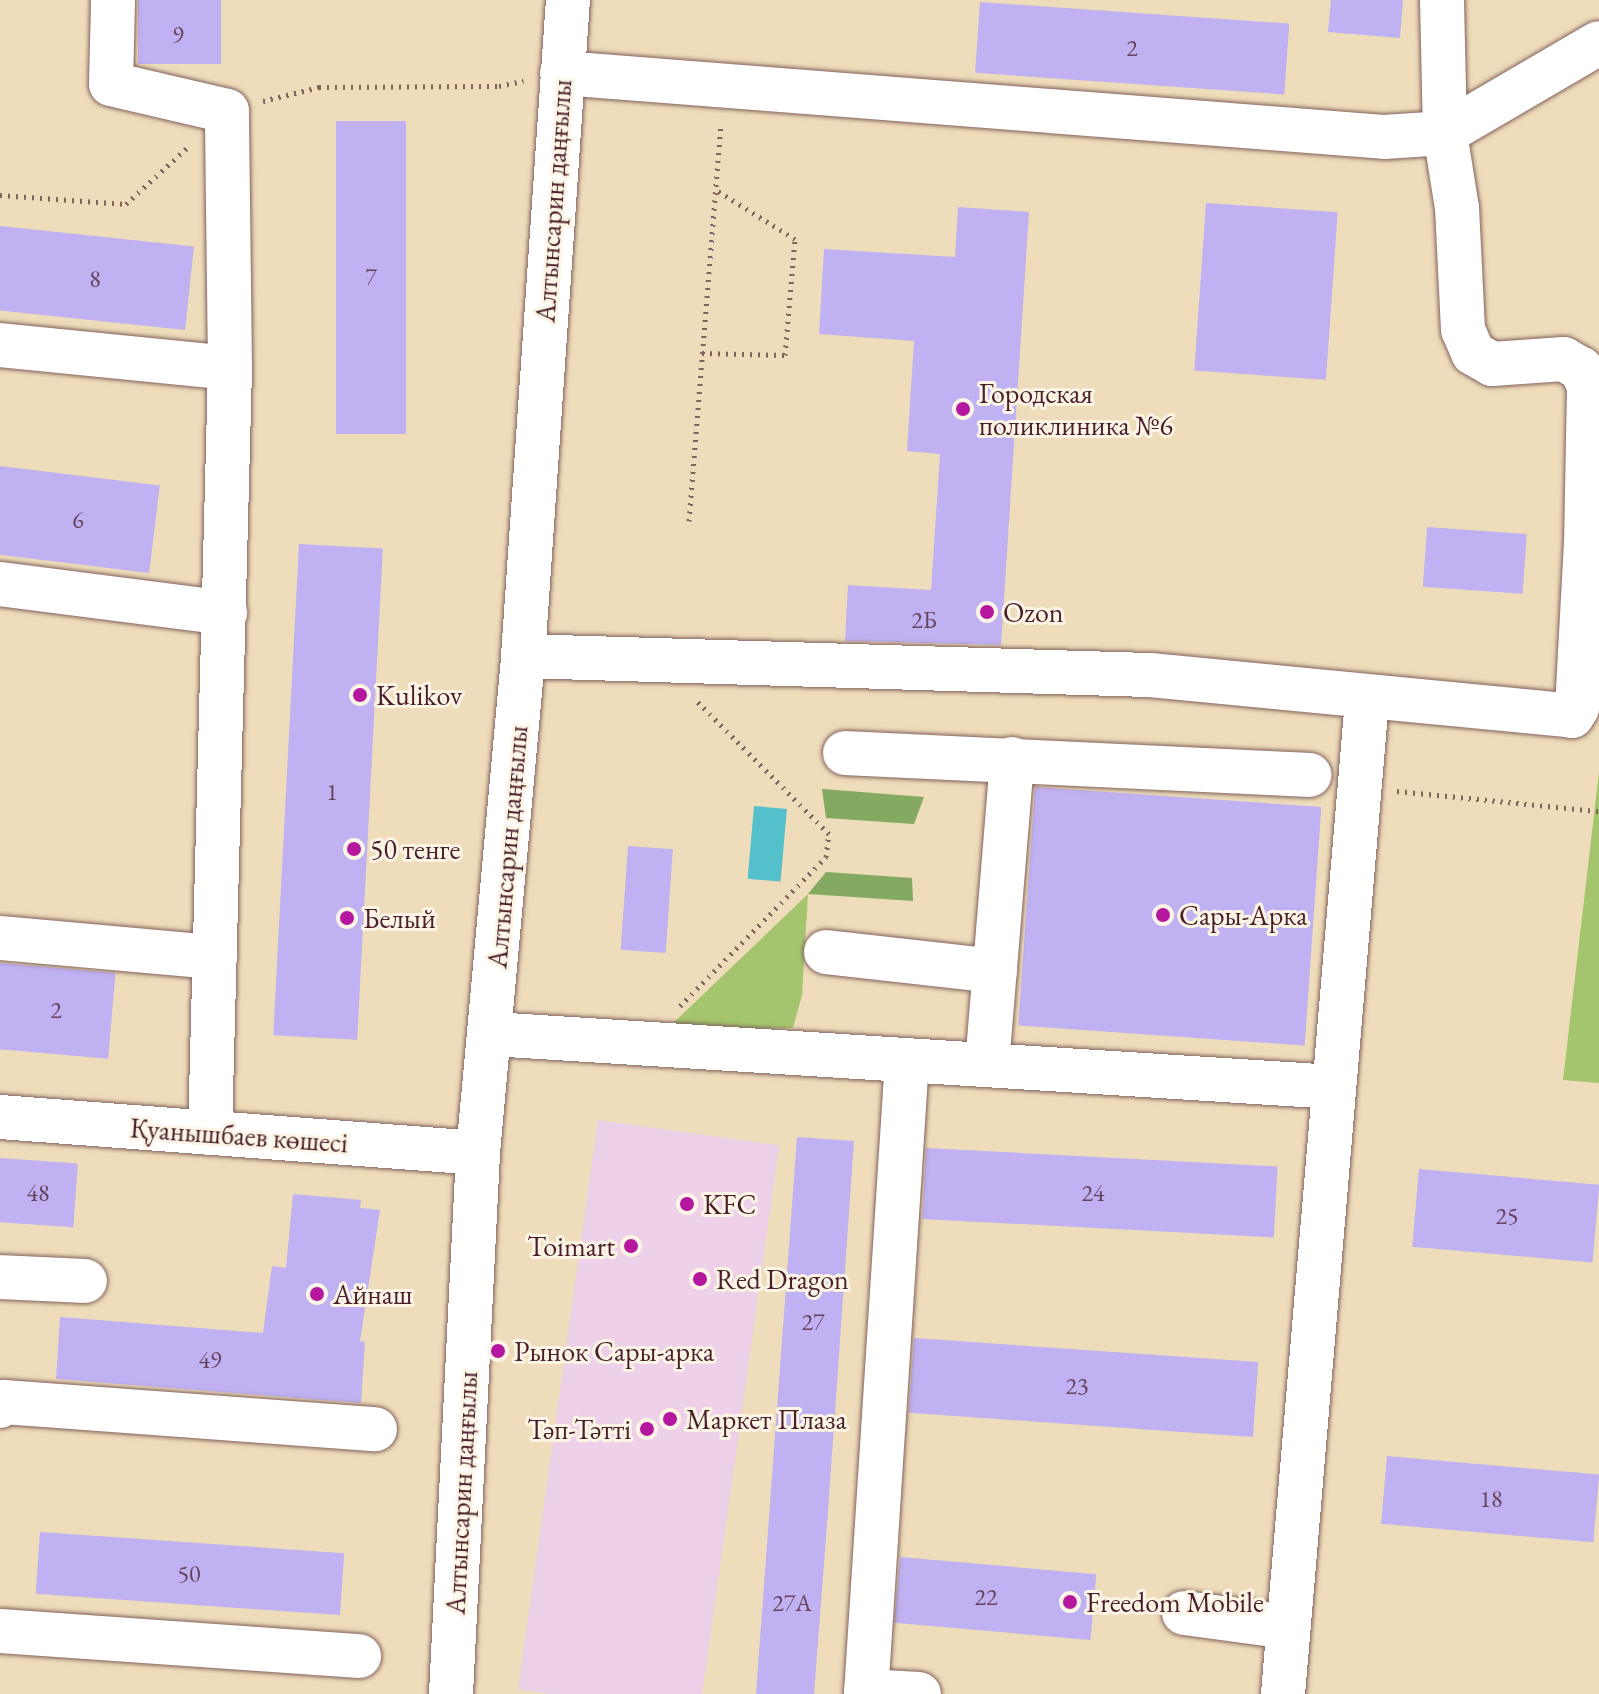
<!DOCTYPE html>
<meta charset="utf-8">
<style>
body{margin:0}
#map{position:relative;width:1599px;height:1694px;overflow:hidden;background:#eedcba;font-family:"EB Garamond",serif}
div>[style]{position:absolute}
.built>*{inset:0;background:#eed0e8;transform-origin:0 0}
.green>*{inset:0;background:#a4c56d}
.forest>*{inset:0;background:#83aa60}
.water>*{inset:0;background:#53c0cb;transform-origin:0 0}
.building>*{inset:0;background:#bfb1f2;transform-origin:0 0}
.path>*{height:5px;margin-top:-2.5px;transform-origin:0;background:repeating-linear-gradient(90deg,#83615d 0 2px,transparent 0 8px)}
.roads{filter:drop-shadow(0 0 2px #83615d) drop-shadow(0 0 2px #83615d)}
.minor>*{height:44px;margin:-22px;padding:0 22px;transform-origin:22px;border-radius:22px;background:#fff}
.major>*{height:44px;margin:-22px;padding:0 22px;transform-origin:22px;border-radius:22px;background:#fff}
.dots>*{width:22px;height:22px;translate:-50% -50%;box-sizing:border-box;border:4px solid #fcf5e5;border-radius:50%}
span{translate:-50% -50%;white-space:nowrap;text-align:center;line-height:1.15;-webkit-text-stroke:6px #fcf5e5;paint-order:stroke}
.number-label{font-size:24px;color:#67445d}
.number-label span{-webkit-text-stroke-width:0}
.street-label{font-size:28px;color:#4a1f2b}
.poi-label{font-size:28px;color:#4a1f2b}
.left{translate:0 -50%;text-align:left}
.right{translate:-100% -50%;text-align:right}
</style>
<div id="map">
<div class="built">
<div style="left:598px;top:1120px;width:183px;height:575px;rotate:8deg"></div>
</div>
<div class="green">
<div style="clip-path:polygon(1599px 772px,1599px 1083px,1563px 1080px)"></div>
<div style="clip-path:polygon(808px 894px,802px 995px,793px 1028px,666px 1030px)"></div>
</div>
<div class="forest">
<div style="clip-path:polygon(822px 789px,823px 789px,924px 797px,914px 824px,826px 818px)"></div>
<div style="clip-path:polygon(826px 872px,912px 878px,913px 901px,808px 894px)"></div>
</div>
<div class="water">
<div style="left:754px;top:806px;width:33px;height:73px;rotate:5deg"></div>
</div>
<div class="building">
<div style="left:138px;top:0;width:83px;height:64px"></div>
<div style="clip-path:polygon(1331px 0,1403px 0,1400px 38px,1328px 32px)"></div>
<div style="left:980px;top:2px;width:310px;height:71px;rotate:4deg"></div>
<div style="left:336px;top:121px;width:70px;height:313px"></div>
<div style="left:1206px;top:203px;width:132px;height:168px;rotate:4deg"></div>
<div style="clip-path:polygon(958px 207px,1029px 212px,1001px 645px,845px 641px,848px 585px,931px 590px,940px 454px,907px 451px,914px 341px,819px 334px,824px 249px,955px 257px)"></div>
<div style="left:0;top:226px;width:195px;height:84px;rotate:6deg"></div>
<div style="left:0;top:466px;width:161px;height:88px;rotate:7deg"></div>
<div style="left:1427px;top:527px;width:100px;height:60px;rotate:4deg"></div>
<div style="left:299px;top:544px;width:84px;height:492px;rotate:3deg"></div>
<div style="left:1035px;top:787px;width:287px;height:239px;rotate:4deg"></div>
<div style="left:628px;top:846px;width:45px;height:104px;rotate:4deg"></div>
<div style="left:0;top:963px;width:116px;height:86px;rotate:5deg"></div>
<div style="clip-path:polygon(797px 1137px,854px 1141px,828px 1511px,814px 1694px,756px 1694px)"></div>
<div style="left:926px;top:1148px;width:352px;height:71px;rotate:3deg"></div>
<div style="left:0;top:1158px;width:78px;height:64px;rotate:4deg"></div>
<div style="left:1419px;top:1169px;width:181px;height:78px;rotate:5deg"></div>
<div style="clip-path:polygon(293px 1194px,361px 1200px,360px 1208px,380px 1210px,360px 1341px,365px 1342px,361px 1403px,56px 1379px,60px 1317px,263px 1333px,272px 1266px,286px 1268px)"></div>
<div style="left:914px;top:1338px;width:345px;height:75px;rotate:4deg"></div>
<div style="left:1387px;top:1456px;width:213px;height:68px;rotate:5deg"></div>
<div style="left:40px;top:1532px;width:305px;height:62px;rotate:4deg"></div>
<div style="left:900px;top:1557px;width:197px;height:66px;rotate:5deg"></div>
</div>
<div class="path">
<div style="left:263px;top:101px;width:58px;rotate:-14deg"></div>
<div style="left:319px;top:87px;width:180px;rotate:-0.3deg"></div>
<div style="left:499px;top:86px;width:25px;rotate:-12deg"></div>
<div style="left:0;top:195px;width:126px;rotate:4.1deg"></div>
<div style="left:126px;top:204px;width:84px;rotate:-42.6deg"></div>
<div style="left:702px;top:353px;width:83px;rotate:1.4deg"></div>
<div style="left:785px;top:355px;width:116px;rotate:-85.1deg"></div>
<div style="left:795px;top:239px;width:93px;rotate:-148.2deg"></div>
<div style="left:689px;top:521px;width:399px;rotate:-85.4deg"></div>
<div style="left:1397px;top:791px;width:203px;rotate:5.7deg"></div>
<div style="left:680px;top:1006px;width:209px;rotate:-45.6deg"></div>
<div style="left:826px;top:857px;width:23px;rotate:-83deg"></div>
<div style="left:829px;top:834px;width:190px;rotate:-134.8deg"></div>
</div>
<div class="roads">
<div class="minor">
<div style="left:562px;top:73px;width:824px;rotate:4.45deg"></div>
<div style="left:1384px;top:137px;width:61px;rotate:-3.8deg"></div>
<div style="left:1445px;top:133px;width:178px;rotate:-30.3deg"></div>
<div style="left:0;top:345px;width:231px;rotate:5.7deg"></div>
<div style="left:230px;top:368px;width:257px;rotate:-90.7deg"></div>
<div style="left:227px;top:111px;width:119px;rotate:-166.9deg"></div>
<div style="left:111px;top:84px;width:84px;rotate:-88.6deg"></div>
<div style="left:0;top:584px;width:227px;rotate:7.3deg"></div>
<div style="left:523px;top:656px;width:627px;rotate:1.74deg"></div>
<div style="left:1150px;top:675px;width:424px;rotate:5.5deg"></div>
<div style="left:1572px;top:716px;width:9px;rotate:-58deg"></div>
<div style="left:1577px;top:708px;width:164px;rotate:-86.9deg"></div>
<div style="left:1586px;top:544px;width:158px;rotate:-88.9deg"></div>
<div style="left:1589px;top:386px;width:19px;rotate:-115deg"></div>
<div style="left:1581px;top:369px;width:20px;rotate:-150deg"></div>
<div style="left:1564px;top:359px;width:72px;rotate:176deg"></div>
<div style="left:1492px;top:364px;width:22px;rotate:-150deg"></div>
<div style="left:1473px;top:353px;width:25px;rotate:-113deg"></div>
<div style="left:1463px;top:330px;width:122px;rotate:-92.8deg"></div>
<div style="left:1457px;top:208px;width:76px;rotate:-99.1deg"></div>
<div style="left:1445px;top:133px;width:133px;rotate:-91.3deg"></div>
<div style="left:845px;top:753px;width:465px;rotate:2.7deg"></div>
<div style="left:0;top:938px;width:216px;rotate:5.1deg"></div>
<div style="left:826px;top:952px;width:170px;rotate:6.4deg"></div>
<div style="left:492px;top:1034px;width:844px;rotate:3.6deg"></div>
<div style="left:987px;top:1065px;width:307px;rotate:-85.3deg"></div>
<div style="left:0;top:1117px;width:479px;rotate:4.3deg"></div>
<div style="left:210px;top:1133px;width:765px;rotate:-88.5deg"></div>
<div style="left:0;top:1277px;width:85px;rotate:2.7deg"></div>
<div style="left:0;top:1406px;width:6px;rotate:-45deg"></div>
<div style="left:4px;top:1402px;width:372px;rotate:4.2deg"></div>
<div style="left:1184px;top:1613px;width:105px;rotate:7.7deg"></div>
<div style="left:0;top:1631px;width:360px;rotate:4deg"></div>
<div style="left:866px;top:1691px;width:53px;rotate:3.2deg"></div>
<div style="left:866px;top:1694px;width:635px;rotate:-86.3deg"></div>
<div style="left:1283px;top:1694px;width:999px;rotate:-85.17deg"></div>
</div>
<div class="major">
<div style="left:451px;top:1694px;width:542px;rotate:-87.14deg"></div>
<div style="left:478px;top:1153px;width:499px;rotate:-84.8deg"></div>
<div style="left:523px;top:656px;width:658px;rotate:-86.08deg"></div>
</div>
</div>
<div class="dots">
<div style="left:963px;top:409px;background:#b5179e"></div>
<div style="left:987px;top:612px;background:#b5179e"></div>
<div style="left:360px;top:695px;background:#b5179e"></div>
<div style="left:354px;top:849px;background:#b5179e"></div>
<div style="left:1163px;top:915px;background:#b5179e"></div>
<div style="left:347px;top:918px;background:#b5179e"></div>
<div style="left:687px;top:1204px;background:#b5179e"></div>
<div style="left:631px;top:1246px;background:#b5179e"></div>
<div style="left:700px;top:1279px;background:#b5179e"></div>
<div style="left:317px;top:1294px;background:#b5179e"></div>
<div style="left:498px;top:1351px;background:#b5179e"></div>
<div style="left:670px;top:1419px;background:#b5179e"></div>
<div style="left:647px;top:1429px;background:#b5179e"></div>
<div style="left:1070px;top:1602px;background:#b5179e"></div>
</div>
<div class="number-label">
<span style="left:178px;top:35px">9</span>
<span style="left:1132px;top:48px">2</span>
<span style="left:371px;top:277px">7</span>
<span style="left:95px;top:279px">8</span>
<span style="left:78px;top:520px">6</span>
<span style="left:924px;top:620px">2Б</span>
<span style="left:332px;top:792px">1</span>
<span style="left:56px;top:1010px">2</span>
<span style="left:38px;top:1193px">48</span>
<span style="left:1093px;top:1193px">24</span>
<span style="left:1507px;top:1216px">25</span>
<span style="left:813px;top:1322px">27</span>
<span style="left:210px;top:1360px">49</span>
<span style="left:1077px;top:1386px">23</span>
<span style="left:1491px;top:1499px">18</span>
<span style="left:189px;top:1574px">50</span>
<span style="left:986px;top:1597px">22</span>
<span style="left:792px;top:1603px">27А</span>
</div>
<div class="street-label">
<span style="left:553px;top:201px;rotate:-86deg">Алтынсарин даңғылы</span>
<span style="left:507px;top:847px;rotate:-85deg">Алтынсарин даңғылы</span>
<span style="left:239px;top:1135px;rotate:4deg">Қуанышбаев көшесі</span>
<span style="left:461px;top:1493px;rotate:-87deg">Алтынсарин даңғылы</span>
</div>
<div class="poi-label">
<span class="left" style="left:979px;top:409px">Городская<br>поликлиника №6</span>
<span class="left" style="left:1003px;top:612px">Ozon</span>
<span class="left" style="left:376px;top:695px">Kulikov</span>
<span class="left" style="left:370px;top:849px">50 тенге</span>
<span class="left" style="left:1179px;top:915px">Сары-Арка</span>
<span class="left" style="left:363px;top:918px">Белый</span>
<span class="left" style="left:703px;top:1204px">KFC</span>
<span class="right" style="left:615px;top:1246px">Toimart</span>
<span class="left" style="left:716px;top:1279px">Red Dragon</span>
<span class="left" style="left:333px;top:1294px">Айнаш</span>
<span class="left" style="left:514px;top:1351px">Рынок Сары-арка</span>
<span class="left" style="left:686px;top:1419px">Маркет Плаза</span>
<span class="right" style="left:631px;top:1429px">Тәп-Тәтті</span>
<span class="left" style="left:1086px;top:1602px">Freedom Mobile</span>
</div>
</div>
